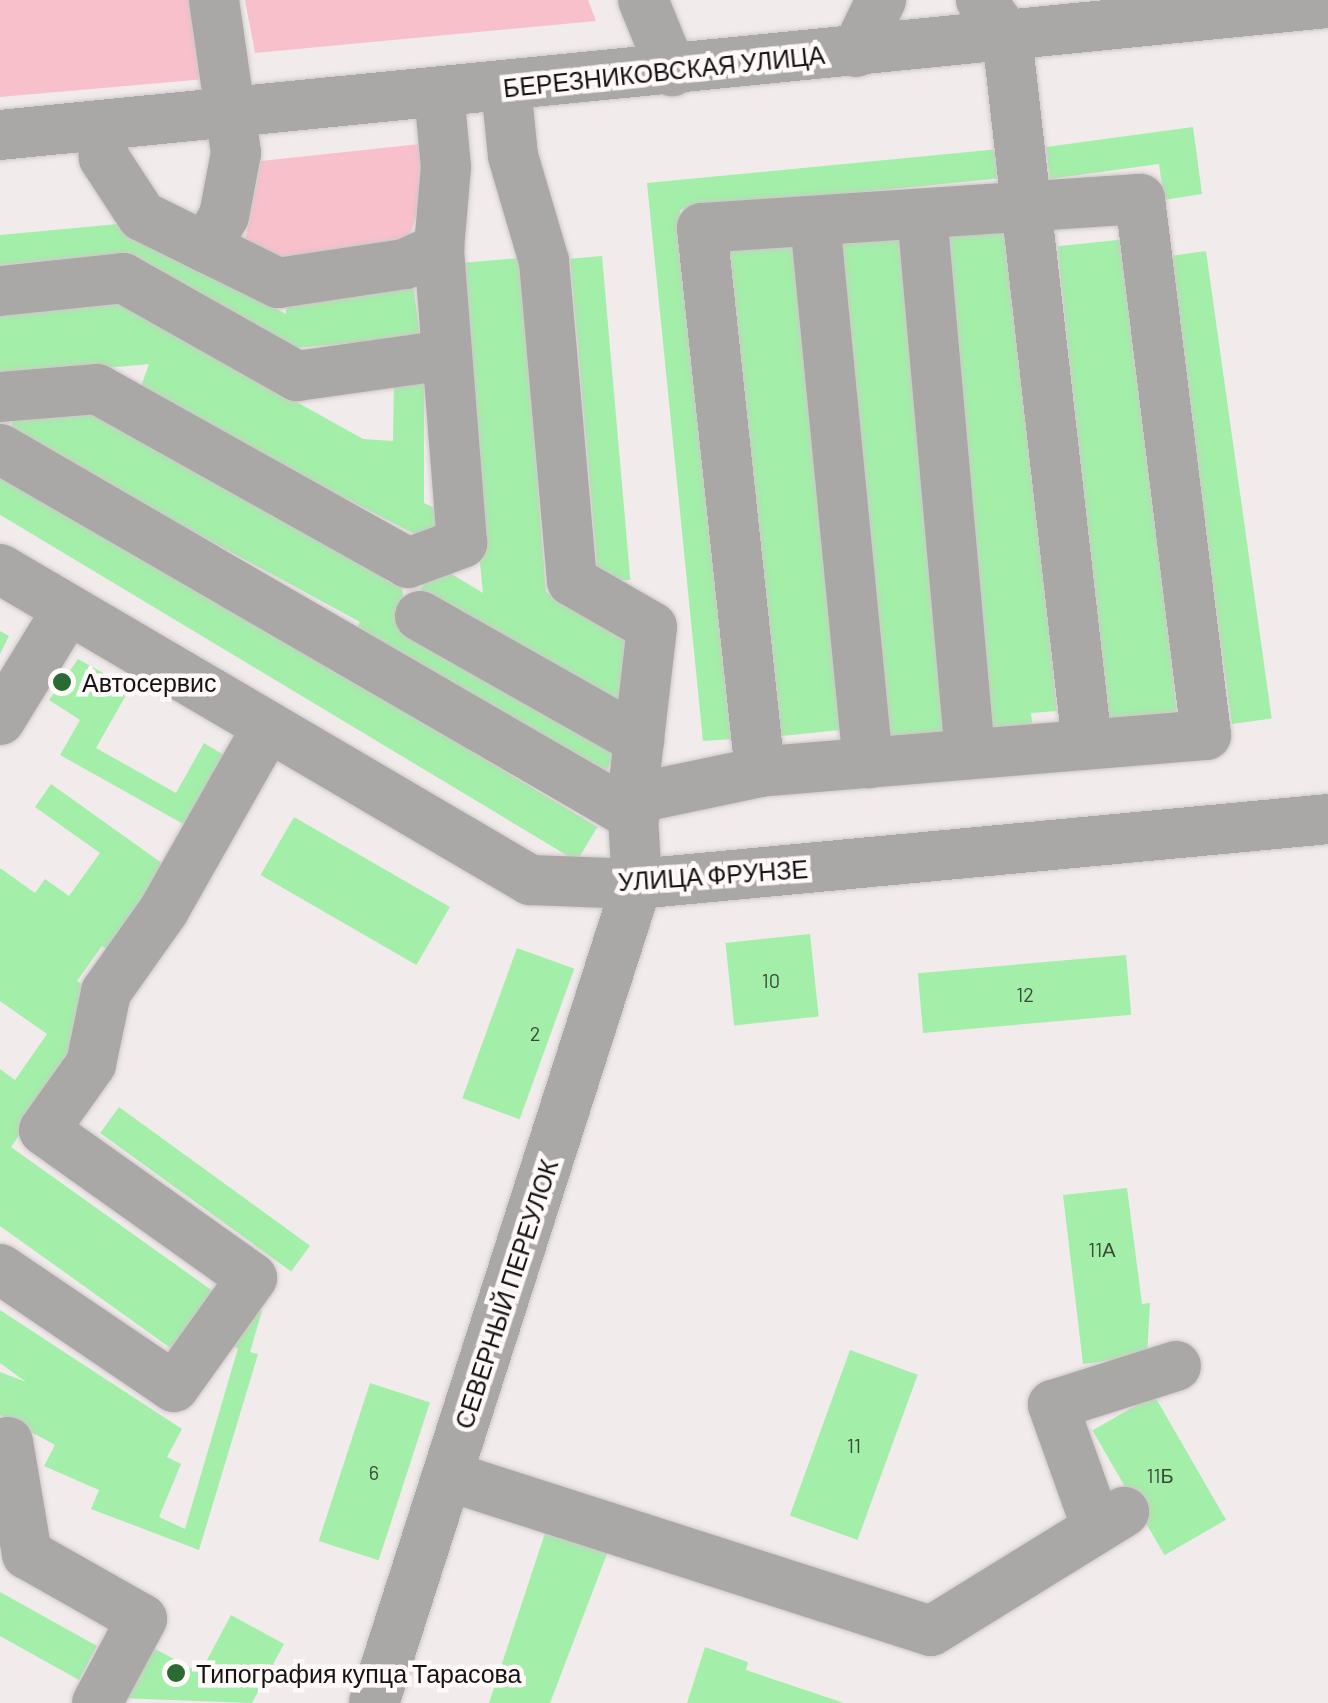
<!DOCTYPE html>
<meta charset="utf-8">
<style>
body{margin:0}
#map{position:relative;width:1328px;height:1703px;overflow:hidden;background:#f2ebec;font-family:Barlow,sans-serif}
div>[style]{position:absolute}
.green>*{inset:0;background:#f8c0ca}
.building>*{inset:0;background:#a3eea9;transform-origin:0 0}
.roads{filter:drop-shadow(0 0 2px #cfc8c9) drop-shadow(0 0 2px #cfc8c9)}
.minor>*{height:50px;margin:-25px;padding:0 25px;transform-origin:25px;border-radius:25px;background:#aaa7a7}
.dots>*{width:28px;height:28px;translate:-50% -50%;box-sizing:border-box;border:5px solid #fff9fa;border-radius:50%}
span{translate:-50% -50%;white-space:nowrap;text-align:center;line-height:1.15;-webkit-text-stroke:9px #fff9fa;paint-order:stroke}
.number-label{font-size:20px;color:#394a39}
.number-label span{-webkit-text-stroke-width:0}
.street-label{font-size:25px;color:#161314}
.poi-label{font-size:25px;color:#161314}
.left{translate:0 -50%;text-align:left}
</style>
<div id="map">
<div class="green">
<div style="clip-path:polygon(0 0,192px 0,206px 79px,0 97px)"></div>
<div style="clip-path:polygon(245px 0,588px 0,596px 21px,255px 53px)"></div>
<div style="clip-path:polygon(420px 144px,425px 190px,408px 240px,293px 260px,244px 245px,261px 161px)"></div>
</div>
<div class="building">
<div style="clip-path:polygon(1193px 127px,1202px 194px,1164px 200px,1159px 164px,1050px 179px,1046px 147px)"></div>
<div style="clip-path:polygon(999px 149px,1003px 178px,680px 210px,733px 739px,703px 741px,647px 183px)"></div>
<div style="clip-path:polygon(118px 224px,286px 314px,287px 295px,412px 275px,420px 338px,292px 348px,107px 255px,0 265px,0 235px)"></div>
<div style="clip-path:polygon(1010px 226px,1057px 711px,1031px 713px,1033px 730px,993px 734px,944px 232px)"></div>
<div style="left:795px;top:236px;width:496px;height:67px;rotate:84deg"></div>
<div style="left:902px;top:238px;width:496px;height:66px;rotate:84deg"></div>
<div style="left:1127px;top:239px;width:475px;height:70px;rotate:84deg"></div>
<div style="left:1206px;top:251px;width:472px;height:40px;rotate:82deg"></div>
<div style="left:602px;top:256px;width:325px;height:32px;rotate:85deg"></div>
<div style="clip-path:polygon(520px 258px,546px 592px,641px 646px,618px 709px,418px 594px,435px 564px,483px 593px,450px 264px)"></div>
<div style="clip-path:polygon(119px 303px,363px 439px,393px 441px,394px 378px,424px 375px,424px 503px,446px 513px,432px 543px,139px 392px,149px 364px,0 378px,0 315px)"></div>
<div style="clip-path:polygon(110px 414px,391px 569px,386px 581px,402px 587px,405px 611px,619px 749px,605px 773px,353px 636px,360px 622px,11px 433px,13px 415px)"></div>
<div style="left:0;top:468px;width:697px;height:40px;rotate:31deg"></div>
<div style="clip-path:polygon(0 631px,9px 636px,0 654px)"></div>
<div style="clip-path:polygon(78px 659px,130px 688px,96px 748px,176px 793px,204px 743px,224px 755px,185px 825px,60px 755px,80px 720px,49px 700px)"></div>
<div style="clip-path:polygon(51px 784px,173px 871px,114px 955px,102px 946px,77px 981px,89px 989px,83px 1045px,11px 1147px,217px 1294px,176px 1352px,0 1226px,0 1069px,15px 1080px,47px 1034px,0 1001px,0 868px,35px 893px,45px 879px,69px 896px,100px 853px,35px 807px)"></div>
<div style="left:294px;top:817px;width:180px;height:67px;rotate:30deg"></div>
<div style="left:810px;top:934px;width:83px;height:85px;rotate:84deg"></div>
<div style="left:517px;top:948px;width:61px;height:160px;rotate:20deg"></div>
<div style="left:1126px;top:955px;width:60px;height:209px;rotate:85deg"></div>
<div style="left:119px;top:1107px;width:236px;height:32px;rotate:36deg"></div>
<div style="clip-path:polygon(1127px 1188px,1142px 1304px,1150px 1303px,1147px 1356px,1083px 1364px,1063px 1195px)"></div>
<div style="clip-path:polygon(240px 1305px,262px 1311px,250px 1352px,258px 1354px,199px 1550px,91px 1509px,99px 1490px,44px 1466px,55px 1445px,0 1415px,0 1372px,26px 1382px,0 1363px,0 1310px,182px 1429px,167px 1457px,181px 1464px,159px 1517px,185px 1529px,238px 1348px,228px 1345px)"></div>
<div style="left:850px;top:1350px;width:72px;height:176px;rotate:20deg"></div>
<div style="left:370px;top:1383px;width:63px;height:166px;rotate:18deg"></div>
<div style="left:1154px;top:1395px;width:144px;height:71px;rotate:60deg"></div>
<div style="clip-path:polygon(548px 1524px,610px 1546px,550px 1703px,489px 1703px)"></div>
<div style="clip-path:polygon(0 1592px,97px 1646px,79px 1680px,0 1636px)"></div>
<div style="clip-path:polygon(231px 1615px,284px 1644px,252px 1703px,117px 1698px,146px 1644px,200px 1673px)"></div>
<div style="clip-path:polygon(705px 1647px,748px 1662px,746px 1670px,844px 1703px,687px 1703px)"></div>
</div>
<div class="roads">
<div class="minor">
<div style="left:643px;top:0;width:77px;rotate:67.8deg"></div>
<div style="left:981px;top:0;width:44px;rotate:54.2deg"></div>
<div style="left:1007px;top:36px;width:713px;rotate:83.55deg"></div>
<div style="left:856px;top:52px;width:58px;rotate:-64.3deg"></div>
<div style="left:506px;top:87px;width:69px;rotate:84.2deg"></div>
<div style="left:513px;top:156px;width:109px;rotate:73.6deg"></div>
<div style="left:544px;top:261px;width:321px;rotate:85deg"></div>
<div style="left:572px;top:581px;width:92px;rotate:29.9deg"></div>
<div style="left:652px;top:627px;width:173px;rotate:96.6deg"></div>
<div style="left:101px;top:125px;width:33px;rotate:85deg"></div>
<div style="left:104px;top:158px;width:69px;rotate:56.8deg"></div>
<div style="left:142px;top:216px;width:152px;rotate:26.2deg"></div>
<div style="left:278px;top:283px;width:128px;rotate:-8.5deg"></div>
<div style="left:405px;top:264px;width:38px;rotate:-25deg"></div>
<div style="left:0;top:135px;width:1335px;rotate:-5.68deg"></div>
<div style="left:1140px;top:199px;width:540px;rotate:82.98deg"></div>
<div style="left:1206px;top:735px;width:448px;rotate:175.3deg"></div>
<div style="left:760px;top:772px;width:547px;rotate:-96.09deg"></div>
<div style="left:702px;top:228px;width:439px;rotate:-3.8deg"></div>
<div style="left:922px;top:214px;width:542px;rotate:84.92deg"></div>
<div style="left:815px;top:221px;width:545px;rotate:84.42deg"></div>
<div style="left:206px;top:248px;width:37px;rotate:-61deg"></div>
<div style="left:224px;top:216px;width:64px;rotate:-79.2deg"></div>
<div style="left:236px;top:153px;width:155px;rotate:-98.2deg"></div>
<div style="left:0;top:291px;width:124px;rotate:-6deg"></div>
<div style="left:123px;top:278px;width:200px;rotate:29.4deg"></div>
<div style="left:297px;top:376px;width:151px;rotate:-8deg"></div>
<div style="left:0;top:397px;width:97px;rotate:-4.7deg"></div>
<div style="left:97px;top:389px;width:356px;rotate:29.2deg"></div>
<div style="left:408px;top:563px;width:58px;rotate:-20.3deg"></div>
<div style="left:462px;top:543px;width:296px;rotate:-94.5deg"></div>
<div style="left:439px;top:248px;width:81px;rotate:-85.1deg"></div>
<div style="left:446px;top:167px;width:74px;rotate:-95.4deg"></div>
<div style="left:0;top:449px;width:733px;rotate:30.07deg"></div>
<div style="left:0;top:569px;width:615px;rotate:30.4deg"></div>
<div style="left:530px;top:880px;width:107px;rotate:2.1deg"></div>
<div style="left:637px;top:884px;width:694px;rotate:-5.37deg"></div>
<div style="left:420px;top:616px;width:252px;rotate:29.5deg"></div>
<div style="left:0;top:720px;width:130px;rotate:-58.5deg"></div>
<div style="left:0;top:1269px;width:210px;rotate:34.1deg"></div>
<div style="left:174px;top:1387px;width:134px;rotate:-54.4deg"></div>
<div style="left:252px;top:1278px;width:255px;rotate:-144.6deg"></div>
<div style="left:44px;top:1130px;width:81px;rotate:-54.5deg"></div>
<div style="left:91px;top:1064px;width:74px;rotate:-78.2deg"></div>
<div style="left:106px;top:992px;width:100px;rotate:-54.7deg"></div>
<div style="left:164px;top:910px;width:211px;rotate:-60.5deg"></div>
<div style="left:8px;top:1442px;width:114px;rotate:80.4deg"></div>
<div style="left:27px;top:1554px;width:132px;rotate:29.5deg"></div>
<div style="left:142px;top:1619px;width:95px;rotate:118.2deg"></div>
<div style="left:448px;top:1476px;width:507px;rotate:17.79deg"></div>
<div style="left:931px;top:1631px;width:227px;rotate:-31.7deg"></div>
<div style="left:1097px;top:1528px;width:131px;rotate:-109.7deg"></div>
<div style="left:1053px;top:1405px;width:129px;rotate:-17.6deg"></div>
<div style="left:374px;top:1703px;width:860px;rotate:-72.2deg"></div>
<div style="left:637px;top:884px;width:85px;rotate:-93.4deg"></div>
<div style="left:632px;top:799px;width:131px;rotate:-11.9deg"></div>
</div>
</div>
<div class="dots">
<div style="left:62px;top:682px;background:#2a6a33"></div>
<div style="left:176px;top:1673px;background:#2a6a33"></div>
</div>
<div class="number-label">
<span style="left:771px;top:980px">10</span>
<span style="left:1025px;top:994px">12</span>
<span style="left:535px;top:1033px">2</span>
<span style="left:1102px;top:1249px">11А</span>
<span style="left:854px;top:1445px">11</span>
<span style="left:374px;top:1472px">6</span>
<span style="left:1160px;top:1475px">11Б</span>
</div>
<div class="street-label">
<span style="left:664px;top:71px;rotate:-6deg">БЕРЕЗНИКОВСКАЯ УЛИЦА</span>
<span style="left:713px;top:875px;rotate:-4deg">УЛИЦА ФРУНЗЕ</span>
<span style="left:506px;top:1294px;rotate:-72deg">СЕВЕРНЫЙ ПЕРЕУЛОК</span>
</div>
<div class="poi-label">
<span class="left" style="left:82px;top:682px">Автосервис</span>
<span class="left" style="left:196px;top:1673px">Типография купца Тарасова</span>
</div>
</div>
